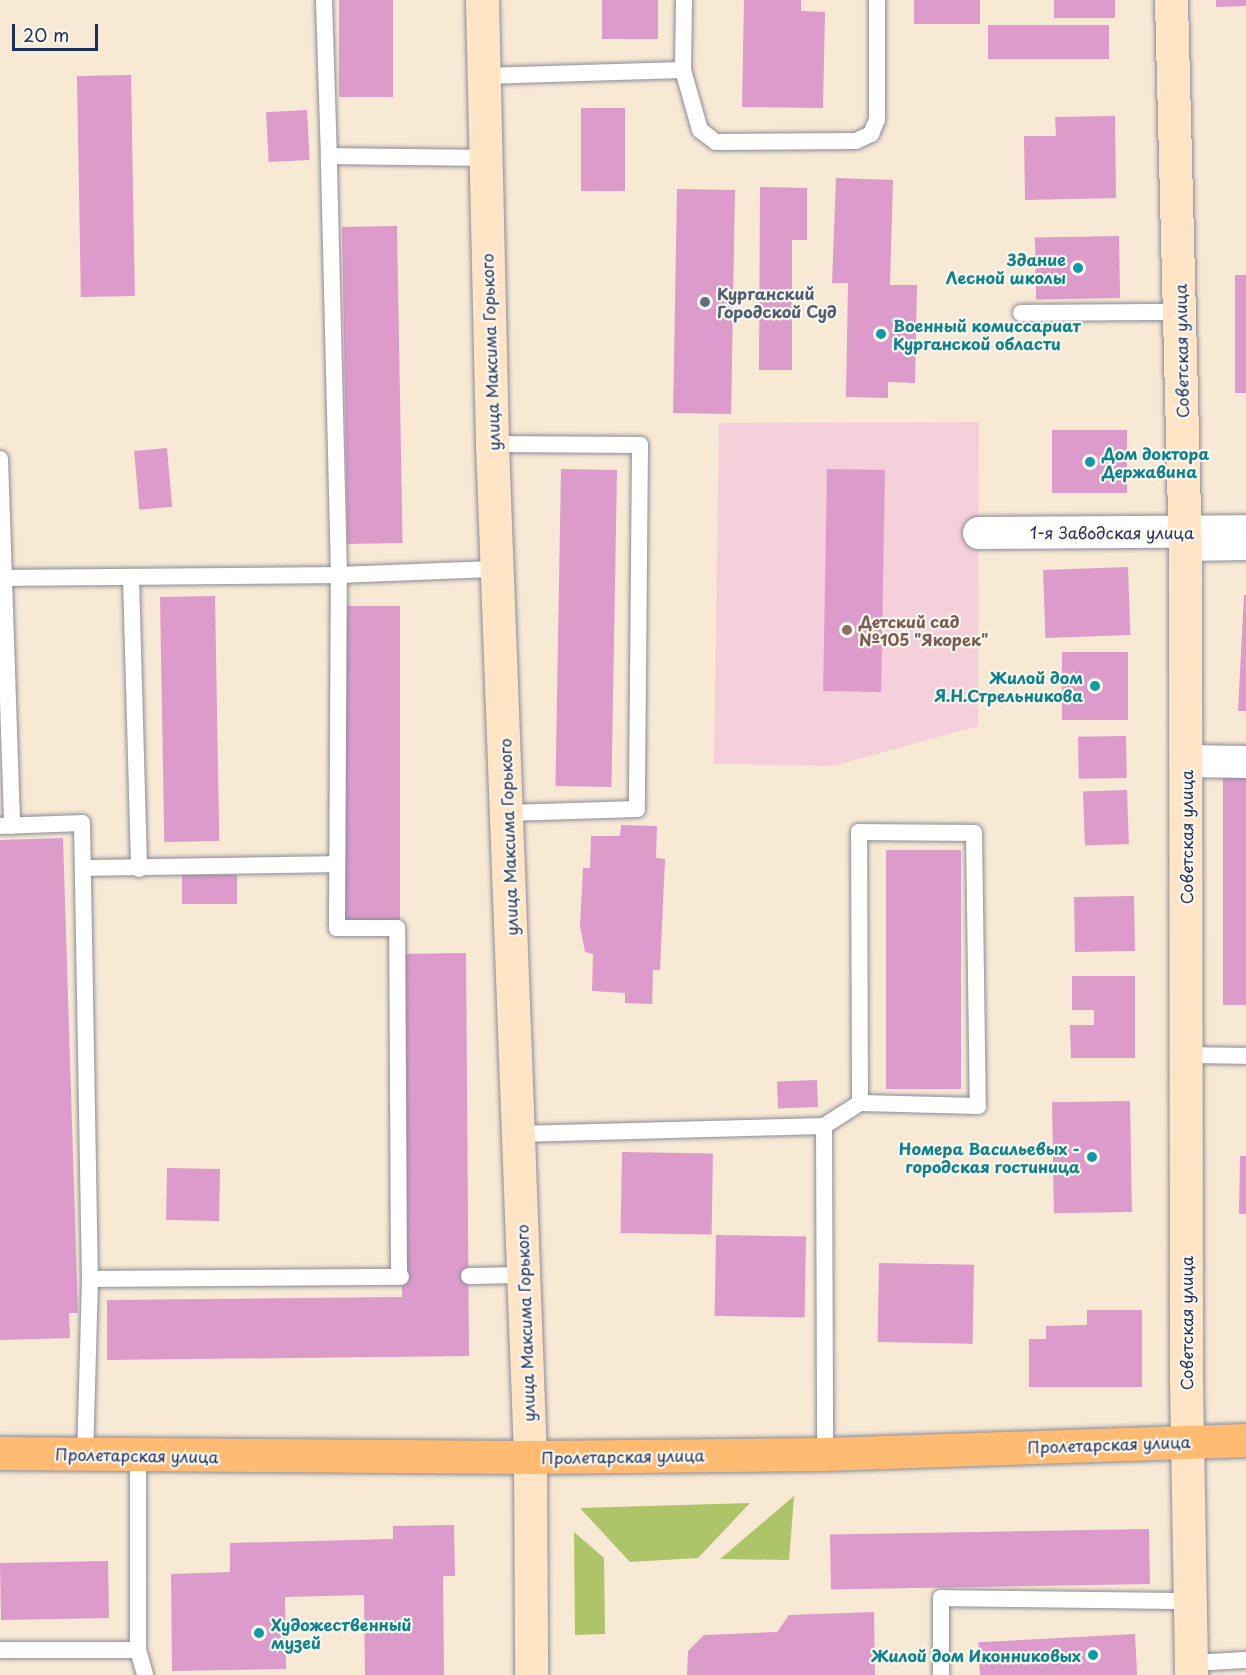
<!DOCTYPE html>
<meta charset="utf-8">
<style>
body{margin:0}
#map{position:relative;width:1246px;height:1675px;overflow:hidden;background:#f7e9d4;font-family:"Playpen Sans",sans-serif}
div>[style]{position:absolute}
.built>*{inset:0;background:#f5cfda}
.green>*{inset:0;background:#adc468}
.building>*{inset:0;background:#dd9bcc;transform-origin:0 0}
.roads{filter:drop-shadow(0 0 2px #898c99) drop-shadow(0 0 2px #898c99)}
.lane>*{height:16px;margin:-8px;padding:0 8px;transform-origin:8px;border-radius:8px;background:#fff}
.street>*{height:32px;margin:-16px;padding:0 16px;transform-origin:16px;border-radius:16px;background:#fff}
.secondary>*{height:33px;margin:-16.5px;padding:0 16.5px;transform-origin:16.5px;border-radius:16.5px;background:#ffe4c6}
.primary>*{height:33px;margin:-16.5px;padding:0 16.5px;transform-origin:16.5px;border-radius:16.5px;background:#ffbb71}
.dots>*{width:16px;height:16px;translate:-50% -50%;box-sizing:border-box;border:3px solid #fbf7ec;border-radius:50%}
span{translate:-50% -50%;white-space:nowrap;text-align:center;line-height:1.15;-webkit-text-stroke:4.5px #fbf7ec;paint-order:stroke}
.culture-label{font-size:16px;color:#0d838f;font-weight:700}
.right{translate:-100% -50%;text-align:right}
.left{translate:0 -50%;text-align:left}
.service-label{font-size:16px;color:#4e5e75;font-weight:700}
.street-label{font-size:16px;color:#1b2f5e}
.education-label{font-size:16px;color:#785e54;font-weight:700}
.scale{position:absolute;left:12px;top:24px;width:86px;height:27px;box-sizing:border-box;border:3px solid #1b2f5e;border-top:0;padding-left:8px;font-size:18px;line-height:21px;white-space:nowrap;color:#1b2f5e;-webkit-text-stroke:4px #fbf7ec;paint-order:stroke}
</style>
<div id="map">
<div class="built">
<div style="clip-path:polygon(979px 422px,978px 726px,834px 766px,714px 764px,719px 423px)"></div>
</div>
<div class="green">
<div style="clip-path:polygon(794px 1496px,789px 1560px,720px 1559px)"></div>
<div style="clip-path:polygon(750px 1503px,698px 1558px,630px 1562px,580px 1508px)"></div>
<div style="clip-path:polygon(574px 1532px,604px 1558px,605px 1634px,575px 1635px)"></div>
</div>
<div class="building">
<div style="left:339px;top:0;width:54px;height:97px"></div>
<div style="left:602px;top:0;width:56px;height:39px"></div>
<div style="clip-path:polygon(744px 0,801px 0,801px 11px,825px 12px,823px 108px,742px 107px)"></div>
<div style="left:914px;top:0;width:66px;height:24px"></div>
<div style="left:1054px;top:0;width:61px;height:18px"></div>
<div style="clip-path:polygon(1216px 0,1246px 0,1246px 6px,1216px 7px)"></div>
<div style="left:1109px;top:25px;width:34px;height:121px;rotate:90deg"></div>
<div style="left:131px;top:75px;width:221px;height:54px;rotate:89deg"></div>
<div style="left:581px;top:108px;width:44px;height:83px"></div>
<div style="left:307px;top:110px;width:50px;height:41px;rotate:87deg"></div>
<div style="clip-path:polygon(1115px 116px,1116px 198px,1025px 200px,1024px 136px,1056px 136px,1055px 117px)"></div>
<div style="clip-path:polygon(836px 178px,893px 180px,890px 285px,917px 285px,915px 383px,888px 382px,888px 398px,846px 397px,848px 283px,832px 283px)"></div>
<div style="clip-path:polygon(760px 187px,807px 188px,807px 240px,792px 240px,792px 370px,759px 370px)"></div>
<div style="left:677px;top:189px;width:58px;height:224px;rotate:1deg"></div>
<div style="left:397px;top:226px;width:317px;height:55px;rotate:89deg"></div>
<div style="left:1119px;top:236px;width:62px;height:84px;rotate:89deg"></div>
<div style="left:1235px;top:275px;width:11px;height:118px"></div>
<div style="left:1127px;top:430px;width:63px;height:75px;rotate:90deg"></div>
<div style="left:167px;top:448px;width:59px;height:33px;rotate:85deg"></div>
<div style="left:561px;top:469px;width:56px;height:317px;rotate:1deg"></div>
<div style="left:827px;top:469px;width:58px;height:222px;rotate:1deg"></div>
<div style="left:1128px;top:567px;width:68px;height:85px;rotate:88deg"></div>
<div style="clip-path:polygon(1244px 595px,1246px 595px,1246px 711px,1238px 711px)"></div>
<div style="left:215px;top:596px;width:245px;height:55px;rotate:89deg"></div>
<div style="left:400px;top:606px;width:316px;height:57px;rotate:90deg"></div>
<div style="left:1062px;top:652px;width:66px;height:68px"></div>
<div style="left:1126px;top:736px;width:42px;height:48px;rotate:89deg"></div>
<div style="left:1223px;top:770px;width:23px;height:235px"></div>
<div style="left:1127px;top:790px;width:54px;height:44px;rotate:88deg"></div>
<div style="clip-path:polygon(621px 825px,657px 826px,656px 858px,665px 859px,660px 970px,653px 970px,652px 1004px,625px 1003px,625px 993px,592px 991px,593px 954px,585px 952px,580px 926px,583px 868px,590px 868px,591px 836px,620px 836px)"></div>
<div style="clip-path:polygon(63px 838px,78px 1313px,69px 1313px,70px 1338px,0 1340px,0 840px)"></div>
<div style="left:961px;top:850px;width:239px;height:75px;rotate:90deg"></div>
<div style="left:237px;top:875px;width:29px;height:55px;rotate:90deg"></div>
<div style="left:1134px;top:896px;width:55px;height:60px;rotate:89deg"></div>
<div style="clip-path:polygon(466px 953px,469px 1356px,107px 1360px,107px 1300px,402px 1297px,399px 954px)"></div>
<div style="clip-path:polygon(1072px 976px,1135px 976px,1135px 1058px,1071px 1058px,1070px 1025px,1094px 1025px,1094px 1010px,1072px 1010px)"></div>
<div style="left:817px;top:1080px;width:27px;height:40px;rotate:88deg"></div>
<div style="left:1130px;top:1101px;width:111px;height:78px;rotate:89deg"></div>
<div style="left:622px;top:1152px;width:91px;height:81px;rotate:1deg"></div>
<div style="clip-path:polygon(1240px 1156px,1246px 1156px,1246px 1214px,1239px 1214px)"></div>
<div style="left:167px;top:1168px;width:53px;height:52px;rotate:1deg"></div>
<div style="left:716px;top:1235px;width:90px;height:81px;rotate:1deg"></div>
<div style="left:879px;top:1263px;width:95px;height:79px;rotate:1deg"></div>
<div style="clip-path:polygon(1087px 1310px,1142px 1310px,1142px 1387px,1029px 1387px,1029px 1339px,1046px 1339px,1046px 1326px,1087px 1325px)"></div>
<div style="clip-path:polygon(454px 1525px,455px 1576px,443px 1576px,444px 1675px,365px 1675px,364px 1595px,285px 1597px,286px 1669px,172px 1671px,171px 1574px,230px 1572px,230px 1543px,393px 1539px,393px 1526px)"></div>
<div style="left:1149px;top:1529px;width:55px;height:319px;rotate:89deg"></div>
<div style="left:108px;top:1561px;width:57px;height:108px;rotate:89deg"></div>
<div style="clip-path:polygon(874px 1612px,875px 1675px,687px 1675px,688px 1651px,704px 1635px,777px 1632px,789px 1615px)"></div>
<div style="left:1135px;top:1634px;width:41px;height:157px;rotate:87deg"></div>
</div>
<div class="roads">
<div class="lane">
<div style="left:324px;top:0;width:156px;rotate:88.2deg"></div>
<div style="left:683px;top:70px;width:62px;rotate:74.2deg"></div>
<div style="left:700px;top:130px;width:20px;rotate:37deg"></div>
<div style="left:716px;top:142px;width:140px;rotate:-0.4deg"></div>
<div style="left:856px;top:141px;width:17px;rotate:-25deg"></div>
<div style="left:871px;top:134px;width:15px;rotate:-67deg"></div>
<div style="left:877px;top:120px;width:120px;rotate:-90deg"></div>
<div style="left:483px;top:76px;width:200px;rotate:-1.7deg"></div>
<div style="left:683px;top:70px;width:70px;rotate:-89.2deg"></div>
<div style="left:1021px;top:313px;width:159px;rotate:-0.4deg"></div>
<div style="left:492px;top:444px;width:148px;rotate:0.4deg"></div>
<div style="left:640px;top:445px;width:364px;rotate:90.5deg"></div>
<div style="left:637px;top:809px;width:130px;rotate:178.2deg"></div>
<div style="left:0;top:459px;width:367px;rotate:88.1deg"></div>
<div style="left:1185px;top:553px;width:61px;rotate:-0.9deg"></div>
<div style="left:4px;top:578px;width:335px;rotate:-0.5deg"></div>
<div style="left:339px;top:575px;width:419px;rotate:-91.4deg"></div>
<div style="left:329px;top:156px;width:155px;rotate:0.7deg"></div>
<div style="left:131px;top:578px;width:291px;rotate:88.4deg"></div>
<div style="left:0;top:826px;width:82px;rotate:-2.1deg"></div>
<div style="left:82px;top:823px;width:456px;rotate:89deg"></div>
<div style="left:90px;top:1279px;width:175px;rotate:91.6deg"></div>
<div style="left:84px;top:868px;width:253px;rotate:-0.9deg"></div>
<div style="left:1185px;top:1055px;width:61px;rotate:0.9deg"></div>
<div style="left:824px;top:1126px;width:43px;rotate:-32.6deg"></div>
<div style="left:860px;top:1103px;width:271px;rotate:-90.2deg"></div>
<div style="left:859px;top:832px;width:115px;rotate:0.5deg"></div>
<div style="left:974px;top:833px;width:273px;rotate:89.2deg"></div>
<div style="left:978px;top:1106px;width:118px;rotate:-178.5deg"></div>
<div style="left:518px;top:1134px;width:306px;rotate:-1.5deg"></div>
<div style="left:824px;top:1126px;width:328px;rotate:89.8deg"></div>
<div style="left:469px;top:1276px;width:54px;rotate:-1.1deg"></div>
<div style="left:399px;top:1277px;width:349px;rotate:-90.3deg"></div>
<div style="left:397px;top:928px;width:60px;rotate:180deg"></div>
<div style="left:337px;top:928px;width:353px;rotate:-89.7deg"></div>
<div style="left:339px;top:575px;width:159px;rotate:-2.2deg"></div>
<div style="left:90px;top:1279px;width:311px;rotate:-0.4deg"></div>
<div style="left:138px;top:1455px;width:195px;rotate:90deg"></div>
<div style="left:138px;top:1650px;width:26px;rotate:74deg"></div>
<div style="left:0;top:1650px;width:138px"></div>
<div style="left:1191px;top:1663px;width:55px;rotate:-3.1deg"></div>
<div style="left:941px;top:1675px;width:77px;rotate:-90deg"></div>
<div style="left:941px;top:1598px;width:248px;rotate:0.7deg"></div>
</div>
<div class="street">
<div style="left:979px;top:533px;width:267px;rotate:-0.4deg"></div>
<div style="left:1187px;top:761px;width:59px;rotate:1deg"></div>
</div>
<div class="secondary">
<div style="left:482px;top:0;width:444px;rotate:88.7deg"></div>
<div style="left:492px;top:444px;width:1014px;rotate:87.85deg"></div>
<div style="left:530px;top:1457px;width:218px;rotate:89.7deg"></div>
<div style="left:1171px;top:0;width:553px;rotate:88.55deg"></div>
<div style="left:1185px;top:553px;width:828px;rotate:89.93deg"></div>
<div style="left:1186px;top:1381px;width:294px;rotate:89deg"></div>
</div>
<div class="primary">
<div style="left:0;top:1453px;width:530px;rotate:0.43deg"></div>
<div style="left:530px;top:1457px;width:295px;rotate:-0.6deg"></div>
<div style="left:825px;top:1454px;width:421px;rotate:-1.9deg"></div>
</div>
</div>
<div class="dots">
<div style="left:1078px;top:268px;background:#0f9aa8"></div>
<div style="left:705px;top:302px;background:#5c6f8a"></div>
<div style="left:881px;top:334px;background:#0f9aa8"></div>
<div style="left:1090px;top:462px;background:#0f9aa8"></div>
<div style="left:847px;top:630px;background:#8d6e63"></div>
<div style="left:1095px;top:686px;background:#0f9aa8"></div>
<div style="left:1092px;top:1157px;background:#0f9aa8"></div>
<div style="left:259px;top:1633px;background:#0f9aa8"></div>
<div style="left:1093px;top:1655px;background:#0f9aa8"></div>
</div>
<div class="culture-label">
<span class="right" style="left:1066px;top:268px">Здание<br>Лесной школы</span>
<span class="left" style="left:893px;top:334px">Военный комиссариат<br>Курганской области</span>
<span class="left" style="left:1102px;top:462px">Дом доктора<br>Державина</span>
<span class="right" style="left:1083px;top:686px">Жилой дом<br>Я.Н.Стрельникова</span>
<span class="right" style="left:1080px;top:1157px">Номера Васильевых -<br>городская гостиница</span>
<span class="left" style="left:271px;top:1633px">Художественный<br>музей</span>
<span class="right" style="left:1081px;top:1655px">Жилой дом Иконниковых</span>
</div>
<div class="service-label">
<span class="left" style="left:717px;top:302px">Курганский<br>Городской Суд</span>
</div>
<div class="street-label">
<span style="left:1181px;top:351px;rotate:-91deg">Советская улица</span>
<span style="left:490px;top:352px;rotate:-92deg">улица Максима Горького</span>
<span style="left:1112px;top:532px">1-я Заводская улица</span>
<span style="left:508px;top:837px;rotate:-92deg">улица Максима Горького</span>
<span style="left:1186px;top:837px;rotate:-90deg">Советская улица</span>
<span style="left:525px;top:1323px;rotate:-92deg">улица Максима Горького</span>
<span style="left:1186px;top:1323px;rotate:-90deg">Советская улица</span>
<span style="left:1109px;top:1444px;rotate:-2deg">Пролетарская улица</span>
<span style="left:137px;top:1455px;rotate:1deg">Пролетарская улица</span>
<span style="left:623px;top:1456px;rotate:-1deg">Пролетарская улица</span>
</div>
<div class="education-label">
<span class="left" style="left:859px;top:630px">Детский сад<br>№105 "Якорек"</span>
</div>
<div class="scale">20 m</div>
</div>
